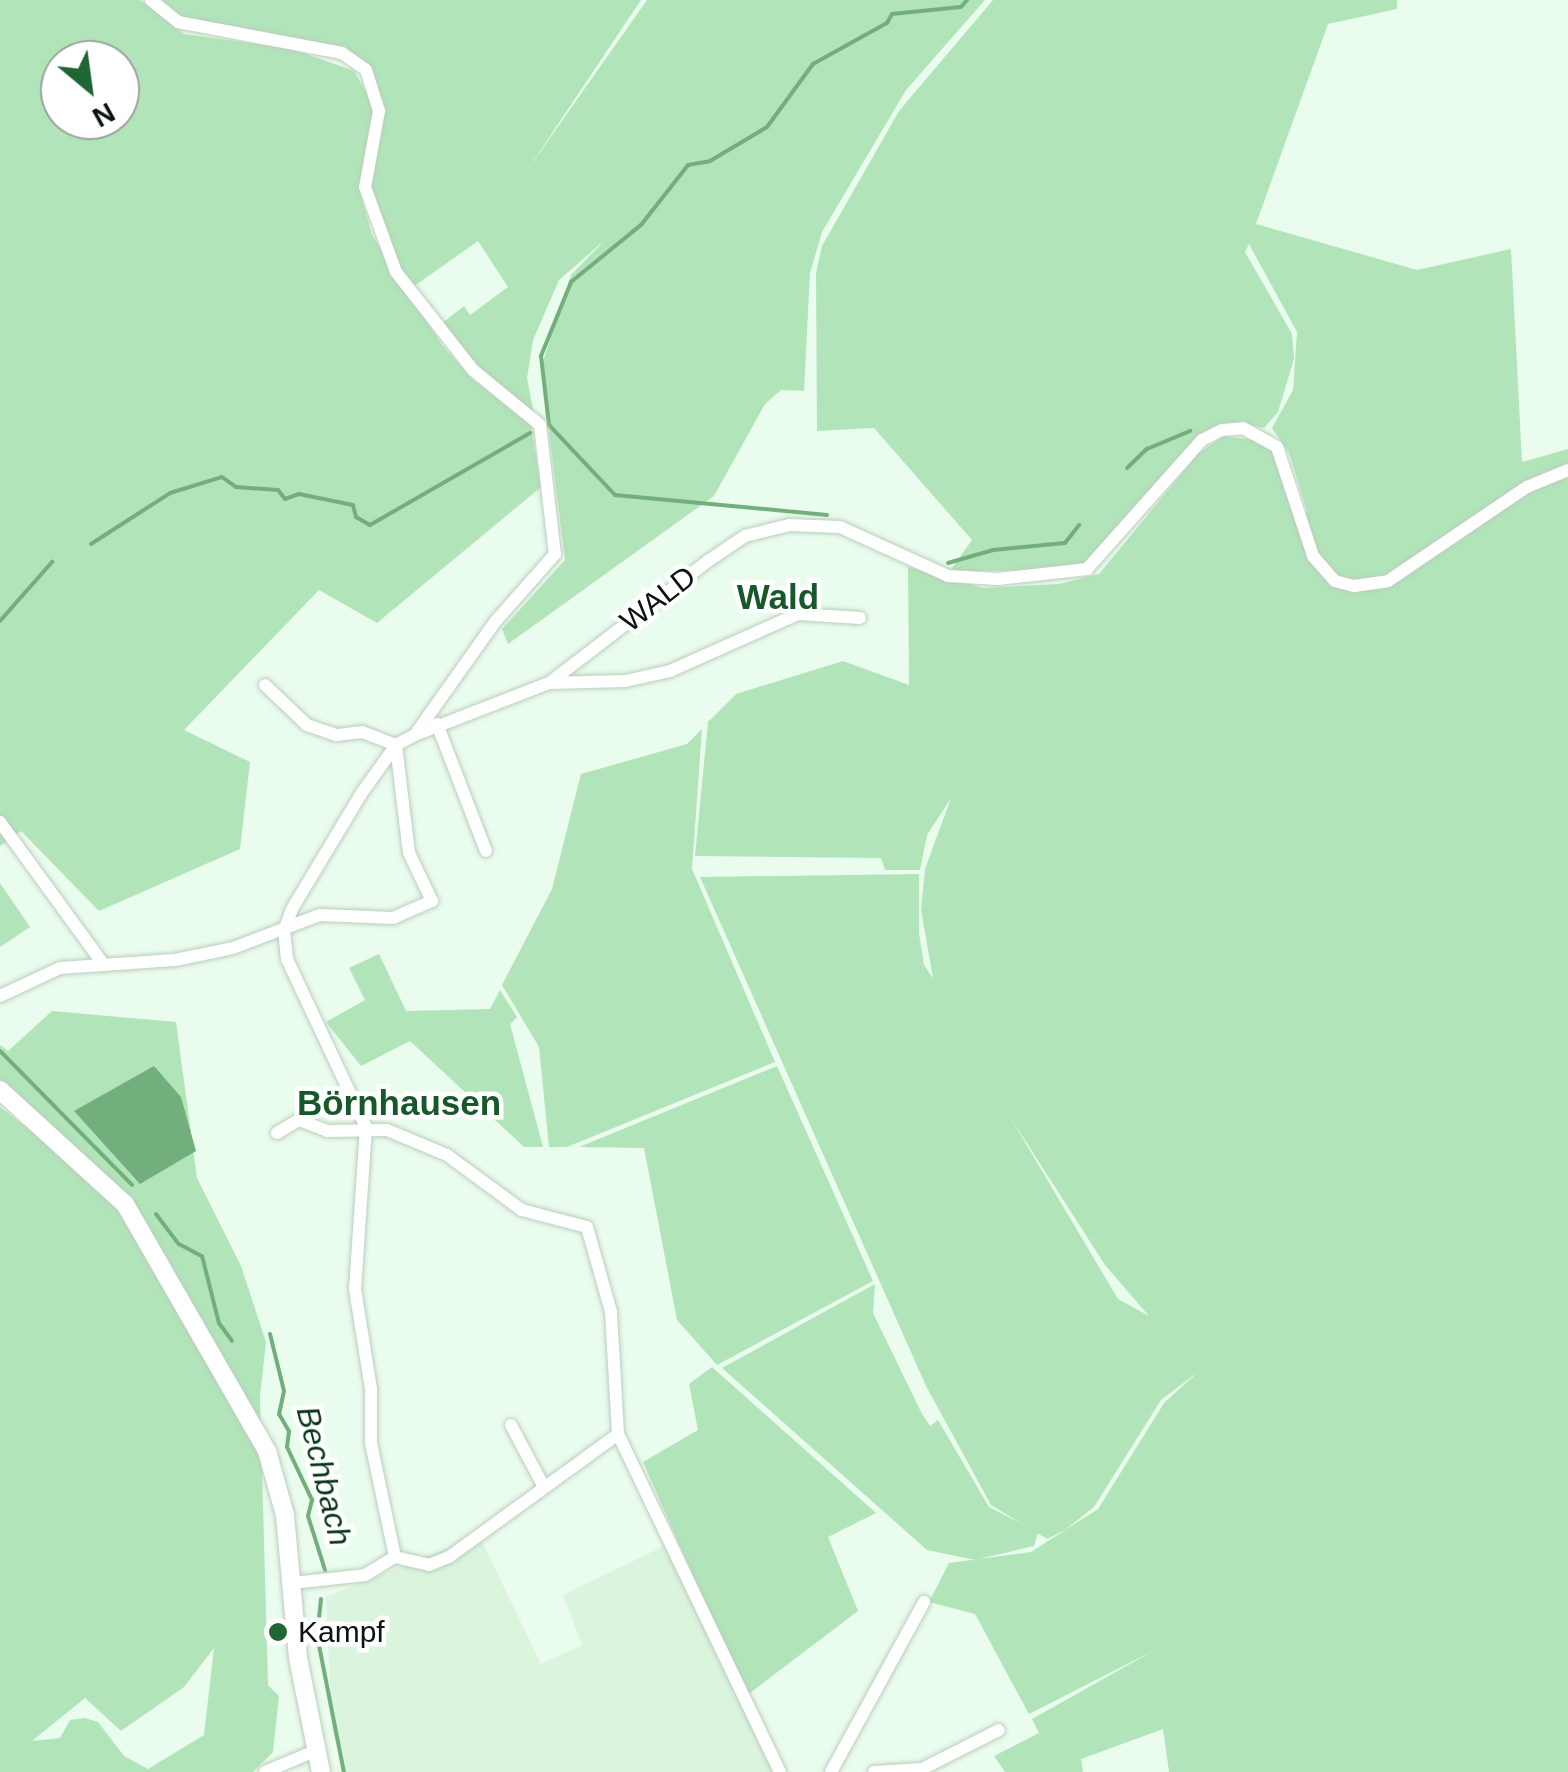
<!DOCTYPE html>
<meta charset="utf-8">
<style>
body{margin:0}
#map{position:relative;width:1568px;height:1772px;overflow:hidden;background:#eafced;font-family:Arial,sans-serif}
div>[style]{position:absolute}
.built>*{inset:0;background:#dbf4de}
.green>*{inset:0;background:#b1e5b9}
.water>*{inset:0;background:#73af7d}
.stream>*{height:4px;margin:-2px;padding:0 2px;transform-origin:2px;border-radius:2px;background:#73af7d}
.roads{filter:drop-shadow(0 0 2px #bbcdbd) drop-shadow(0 0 2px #bbcdbd)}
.street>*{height:12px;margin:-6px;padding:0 6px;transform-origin:6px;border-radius:6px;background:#fff}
.secondary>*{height:18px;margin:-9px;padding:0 9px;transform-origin:9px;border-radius:9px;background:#fff}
.dots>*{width:28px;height:28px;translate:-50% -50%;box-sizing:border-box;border:5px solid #fff;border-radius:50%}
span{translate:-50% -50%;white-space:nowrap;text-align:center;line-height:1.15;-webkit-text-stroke:9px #fff;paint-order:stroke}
.street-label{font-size:30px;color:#0d130e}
.poi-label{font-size:30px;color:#0d130e}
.left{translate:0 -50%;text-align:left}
.water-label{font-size:32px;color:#073716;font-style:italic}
.quarter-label{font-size:35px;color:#17582a;font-weight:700}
.north{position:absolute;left:40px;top:40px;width:100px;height:100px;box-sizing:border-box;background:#fff;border:2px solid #9ea19f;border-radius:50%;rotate:151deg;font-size:28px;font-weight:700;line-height:40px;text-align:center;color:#0d130e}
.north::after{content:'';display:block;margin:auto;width:35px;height:45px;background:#1f6633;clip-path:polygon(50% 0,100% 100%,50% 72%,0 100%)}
</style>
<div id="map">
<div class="built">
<div style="clip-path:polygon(479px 1535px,541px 1664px,582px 1645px,563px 1595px,666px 1545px,773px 1772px,346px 1772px,332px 1729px,326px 1597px)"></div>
</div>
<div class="green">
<div style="clip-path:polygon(evenodd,0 0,140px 0,184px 34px,292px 49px,354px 71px,374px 106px,359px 188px,372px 235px,442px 345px,473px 380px,531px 425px,541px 487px,377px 623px,319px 590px,184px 730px,250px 762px,240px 849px,99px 911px,21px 831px,0 846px,0 0,60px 60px,120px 60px,120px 120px,60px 120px,60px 60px)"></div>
<div style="clip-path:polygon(156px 0,641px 0,528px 169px,647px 0,985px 0,906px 90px,822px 232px,810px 273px,804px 391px,781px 390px,765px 404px,714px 496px,508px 644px,502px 629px,565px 560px,541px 367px,571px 275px,605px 240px,559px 280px,533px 340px,527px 378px,534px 415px,476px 365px,441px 324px,464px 306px,470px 315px,508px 287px,478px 241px,413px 287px,398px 269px,369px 187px,383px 110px,368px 67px,345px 49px,179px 18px)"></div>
<div style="clip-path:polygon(evenodd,993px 0,1397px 0,1397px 9px,1328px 24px,1256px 224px,1417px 270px,1511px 249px,1522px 462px,1568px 449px,1568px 1772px,1169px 1772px,1163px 1729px,1081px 1759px,1083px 1772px,1005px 1772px,994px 1756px,1039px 1733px,1032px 1719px,1153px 1651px,1029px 1714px,975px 1614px,929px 1602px,949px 1563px,1031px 1552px,1098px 1509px,1164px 1403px,1198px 1372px,1161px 1400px,1094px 1507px,1065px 1530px,1047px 1539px,991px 1505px,926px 1386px,700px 877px,919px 874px,919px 933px,924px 965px,933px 978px,921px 910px,925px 869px,951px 798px,927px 835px,920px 870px,885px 870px,881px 858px,695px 856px,708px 722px,736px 694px,843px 661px,909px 685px,908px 567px,983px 588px,1059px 584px,1099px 574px,1199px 453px,1224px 436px,1261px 441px,1277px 456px,1295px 515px,1307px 511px,1289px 453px,1272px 428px,1293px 390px,1297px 332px,1249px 244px,1245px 252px,1292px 334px,1294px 359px,1278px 412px,1264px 428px,1241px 423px,1199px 435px,1133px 516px,1089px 561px,1069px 570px,950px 571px,972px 540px,874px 428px,817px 431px,816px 273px,822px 246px,899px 111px,993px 0,1010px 1117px,1105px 1265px,1149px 1316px,1118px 1299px,1010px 1117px)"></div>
<div style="clip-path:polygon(702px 729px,692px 869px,775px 1062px,567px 1147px,549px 1147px,539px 1047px,502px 985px,552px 889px,581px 774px,687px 744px)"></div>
<div style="clip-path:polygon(0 883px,30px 927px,0 947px)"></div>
<div style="clip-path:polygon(379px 954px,406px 1011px,490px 1009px,500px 990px,517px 1017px,510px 1024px,543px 1147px,524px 1147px,410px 1041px,361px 1066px,326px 1022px,365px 1000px,349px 968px)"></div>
<div style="clip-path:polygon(evenodd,52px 1011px,176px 1022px,197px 1178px,241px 1266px,266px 1342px,260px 1397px,268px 1685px,279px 1696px,273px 1752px,253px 1772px,0 1772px,0 1107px,36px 1135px,50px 1122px,0 1084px,0 1045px,8px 1051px,52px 1011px,214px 1648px,204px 1735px,148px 1769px,124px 1756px,98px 1722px,85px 1718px,70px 1720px,60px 1738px,32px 1741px,85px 1698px,121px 1731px,184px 1687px,214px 1648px)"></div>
<div style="clip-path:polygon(777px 1066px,873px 1281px,717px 1365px,677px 1320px,644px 1148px,579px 1147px)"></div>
<div style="clip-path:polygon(875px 1284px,873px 1313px,922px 1414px,930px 1426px,938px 1420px,989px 1507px,1038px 1532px,1034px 1546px,975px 1560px,927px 1550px,722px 1368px)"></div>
<div style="clip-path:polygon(712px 1367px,876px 1513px,828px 1537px,858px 1611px,746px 1696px,643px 1462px,698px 1430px,689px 1384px)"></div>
</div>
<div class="water">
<div style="clip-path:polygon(154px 1066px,181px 1097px,196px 1151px,140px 1184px,74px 1111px)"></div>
</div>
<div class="stream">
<div style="left:1127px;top:468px;width:28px;rotate:-44deg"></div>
<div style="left:1147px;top:449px;width:47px;rotate:-22.7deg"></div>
<div style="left:827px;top:515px;width:213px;rotate:-174.6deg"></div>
<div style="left:615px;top:495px;width:96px;rotate:-133.3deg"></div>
<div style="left:549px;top:425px;width:69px;rotate:-96.6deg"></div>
<div style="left:541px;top:356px;width:80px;rotate:-67.9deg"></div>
<div style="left:571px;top:282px;width:90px;rotate:-39.2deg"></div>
<div style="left:641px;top:225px;width:76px;rotate:-51.9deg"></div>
<div style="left:688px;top:165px;width:22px;rotate:-10deg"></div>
<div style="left:710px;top:161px;width:66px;rotate:-30.8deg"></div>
<div style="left:767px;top:127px;width:78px;rotate:-53.9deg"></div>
<div style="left:813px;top:64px;width:85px;rotate:-29deg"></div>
<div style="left:887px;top:23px;width:10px;rotate:-61deg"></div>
<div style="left:892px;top:14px;width:69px;rotate:-5.8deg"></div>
<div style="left:961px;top:7px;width:9px;rotate:-49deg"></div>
<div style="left:91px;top:544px;width:94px;rotate:-32.8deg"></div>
<div style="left:170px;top:493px;width:54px;rotate:-17.1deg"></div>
<div style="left:222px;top:477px;width:17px;rotate:36deg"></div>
<div style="left:236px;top:487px;width:42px;rotate:4.1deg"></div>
<div style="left:278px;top:490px;width:11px;rotate:52deg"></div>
<div style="left:285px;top:499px;width:15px;rotate:-20deg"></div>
<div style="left:299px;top:494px;width:55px;rotate:11.5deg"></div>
<div style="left:353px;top:505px;width:12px;rotate:76deg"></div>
<div style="left:356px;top:517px;width:16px;rotate:30deg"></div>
<div style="left:370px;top:525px;width:185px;rotate:-29.9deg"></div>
<div style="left:948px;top:563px;width:47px;rotate:-16.1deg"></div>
<div style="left:993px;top:550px;width:72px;rotate:-5.6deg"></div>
<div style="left:1065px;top:543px;width:23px;rotate:-52deg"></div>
<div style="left:0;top:621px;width:79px;rotate:-48.6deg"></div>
<div style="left:0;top:1051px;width:188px;rotate:45.4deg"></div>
<div style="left:156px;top:1214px;width:38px;rotate:53deg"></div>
<div style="left:179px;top:1244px;width:26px;rotate:28deg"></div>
<div style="left:202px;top:1256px;width:69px;rotate:75.8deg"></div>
<div style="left:219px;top:1323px;width:22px;rotate:54deg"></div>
<div style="left:270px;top:1334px;width:59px;rotate:76.2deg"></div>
<div style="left:284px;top:1391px;width:24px;rotate:102deg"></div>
<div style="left:279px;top:1414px;width:20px;rotate:60deg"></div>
<div style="left:289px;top:1431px;width:16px;rotate:97deg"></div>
<div style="left:287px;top:1447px;width:59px;rotate:64.7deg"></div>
<div style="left:312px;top:1500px;width:16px;rotate:104deg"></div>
<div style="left:308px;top:1516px;width:57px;rotate:72.5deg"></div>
<div style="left:321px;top:1599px;width:36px;rotate:96deg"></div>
<div style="left:317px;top:1635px;width:140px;rotate:78.9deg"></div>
</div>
<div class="roads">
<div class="street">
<div style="left:151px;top:0;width:35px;rotate:39deg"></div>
<div style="left:178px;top:22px;width:167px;rotate:10.7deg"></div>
<div style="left:342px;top:53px;width:29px;rotate:35deg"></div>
<div style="left:366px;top:70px;width:43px;rotate:72.4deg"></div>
<div style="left:379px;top:111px;width:77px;rotate:100.4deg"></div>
<div style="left:365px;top:187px;width:90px;rotate:70deg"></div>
<div style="left:396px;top:272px;width:125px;rotate:51.8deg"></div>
<div style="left:473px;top:370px;width:87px;rotate:39.4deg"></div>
<div style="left:540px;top:425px;width:130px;rotate:83.4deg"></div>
<div style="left:555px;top:554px;width:91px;rotate:131.4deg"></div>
<div style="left:495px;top:622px;width:136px;rotate:125.4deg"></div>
<div style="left:553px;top:680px;width:195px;rotate:-37.5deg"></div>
<div style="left:708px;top:561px;width:45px;rotate:-34deg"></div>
<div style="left:745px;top:536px;width:45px;rotate:-14deg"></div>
<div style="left:789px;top:525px;width:51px;rotate:2.2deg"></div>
<div style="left:840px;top:527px;width:119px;rotate:24.4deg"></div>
<div style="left:948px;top:576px;width:50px;rotate:3.4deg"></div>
<div style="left:998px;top:579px;width:90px;rotate:-6.4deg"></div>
<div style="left:1087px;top:569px;width:173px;rotate:-48.3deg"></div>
<div style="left:1202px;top:440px;width:22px;rotate:-27deg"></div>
<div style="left:1222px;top:430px;width:21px;rotate:-5deg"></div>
<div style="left:1243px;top:428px;width:39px;rotate:29deg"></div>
<div style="left:1277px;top:447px;width:115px;rotate:71.7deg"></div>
<div style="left:1313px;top:556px;width:33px;rotate:49deg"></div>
<div style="left:1335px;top:581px;width:20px;rotate:15deg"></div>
<div style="left:1354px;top:586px;width:34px;rotate:-8deg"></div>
<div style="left:1388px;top:581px;width:168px;rotate:-34.1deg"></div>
<div style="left:1527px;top:487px;width:44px;rotate:-22.5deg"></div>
<div style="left:437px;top:724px;width:136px;rotate:68.9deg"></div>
<div style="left:0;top:822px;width:172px;rotate:54deg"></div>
<div style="left:0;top:996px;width:66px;rotate:-25deg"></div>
<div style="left:60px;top:968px;width:115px;rotate:-4deg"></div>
<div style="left:175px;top:960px;width:59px;rotate:-11.7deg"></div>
<div style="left:233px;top:948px;width:93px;rotate:-20.8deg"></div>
<div style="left:320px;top:915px;width:73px;rotate:2.4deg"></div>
<div style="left:393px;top:918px;width:43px;rotate:-23.6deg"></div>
<div style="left:432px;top:901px;width:53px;rotate:-115.6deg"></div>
<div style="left:409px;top:853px;width:109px;rotate:-96.9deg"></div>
<div style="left:396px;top:745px;width:36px;rotate:-159deg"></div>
<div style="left:362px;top:732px;width:26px;rotate:173deg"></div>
<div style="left:336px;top:735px;width:31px;rotate:-161deg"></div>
<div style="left:307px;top:725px;width:58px;rotate:-136.4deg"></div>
<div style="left:277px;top:1133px;width:26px;rotate:-31deg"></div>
<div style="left:299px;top:1120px;width:30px;rotate:21deg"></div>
<div style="left:327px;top:1131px;width:60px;rotate:-1deg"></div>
<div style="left:387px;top:1130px;width:65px;rotate:22.6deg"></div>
<div style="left:447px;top:1155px;width:93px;rotate:36.3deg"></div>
<div style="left:522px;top:1210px;width:67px;rotate:14.7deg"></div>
<div style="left:587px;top:1227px;width:88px;rotate:74.2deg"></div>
<div style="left:611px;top:1312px;width:122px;rotate:86.7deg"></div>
<div style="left:618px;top:1434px;width:375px;rotate:64.4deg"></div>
<div style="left:511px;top:1425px;width:70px;rotate:62deg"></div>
<div style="left:395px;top:1557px;width:35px;rotate:13deg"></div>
<div style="left:429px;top:1565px;width:22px;rotate:-22deg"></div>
<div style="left:449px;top:1557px;width:209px;rotate:-36deg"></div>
<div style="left:293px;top:1583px;width:72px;rotate:-6.3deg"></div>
<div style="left:365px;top:1575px;width:35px;rotate:-31deg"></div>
<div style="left:395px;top:1557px;width:116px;rotate:-101.9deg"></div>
<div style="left:371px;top:1443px;width:54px;rotate:-90deg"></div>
<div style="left:371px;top:1389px;width:101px;rotate:-99.1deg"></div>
<div style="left:355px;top:1289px;width:162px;rotate:-86.1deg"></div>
<div style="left:366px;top:1127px;width:186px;rotate:-115.2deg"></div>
<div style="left:287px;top:959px;width:28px;rotate:-96deg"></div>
<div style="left:284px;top:931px;width:23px;rotate:-70deg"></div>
<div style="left:292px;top:909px;width:134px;rotate:-59deg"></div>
<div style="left:361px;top:794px;width:60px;rotate:-54.5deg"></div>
<div style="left:396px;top:745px;width:21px;rotate:-28deg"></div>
<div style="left:415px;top:735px;width:144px;rotate:-21.2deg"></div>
<div style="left:549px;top:683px;width:76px;rotate:-1.5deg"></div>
<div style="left:625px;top:681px;width:46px;rotate:-12.5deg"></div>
<div style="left:670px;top:671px;width:140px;rotate:-24deg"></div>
<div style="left:798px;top:614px;width:62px;rotate:3.7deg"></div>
<div style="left:265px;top:1772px;width:54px;rotate:-22.8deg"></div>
<div style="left:831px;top:1772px;width:194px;rotate:-61.3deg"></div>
<div style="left:874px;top:1772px;width:48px;rotate:-3.6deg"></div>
<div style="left:922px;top:1769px;width:86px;rotate:-26.9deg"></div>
</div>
<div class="secondary">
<div style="left:0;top:1090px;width:169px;rotate:42.4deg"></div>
<div style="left:125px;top:1204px;width:285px;rotate:60.1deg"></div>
<div style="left:267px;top:1451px;width:66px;rotate:74.3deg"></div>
<div style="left:285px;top:1515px;width:144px;rotate:84.8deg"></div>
<div style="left:298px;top:1658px;width:116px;rotate:78.6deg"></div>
</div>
</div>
<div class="dots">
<div style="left:278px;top:1632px;background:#1f6633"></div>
</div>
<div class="street-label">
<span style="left:658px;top:599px;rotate:-38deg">WALD</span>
</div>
<div class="poi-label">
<span class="left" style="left:298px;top:1632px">Kampf</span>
</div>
<div class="water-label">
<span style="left:324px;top:1476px;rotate:76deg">Bechbach</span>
</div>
<div class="quarter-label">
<span style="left:778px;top:597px">Wald</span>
<span style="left:399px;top:1103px">Börnhausen</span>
</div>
<div class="north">N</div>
</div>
